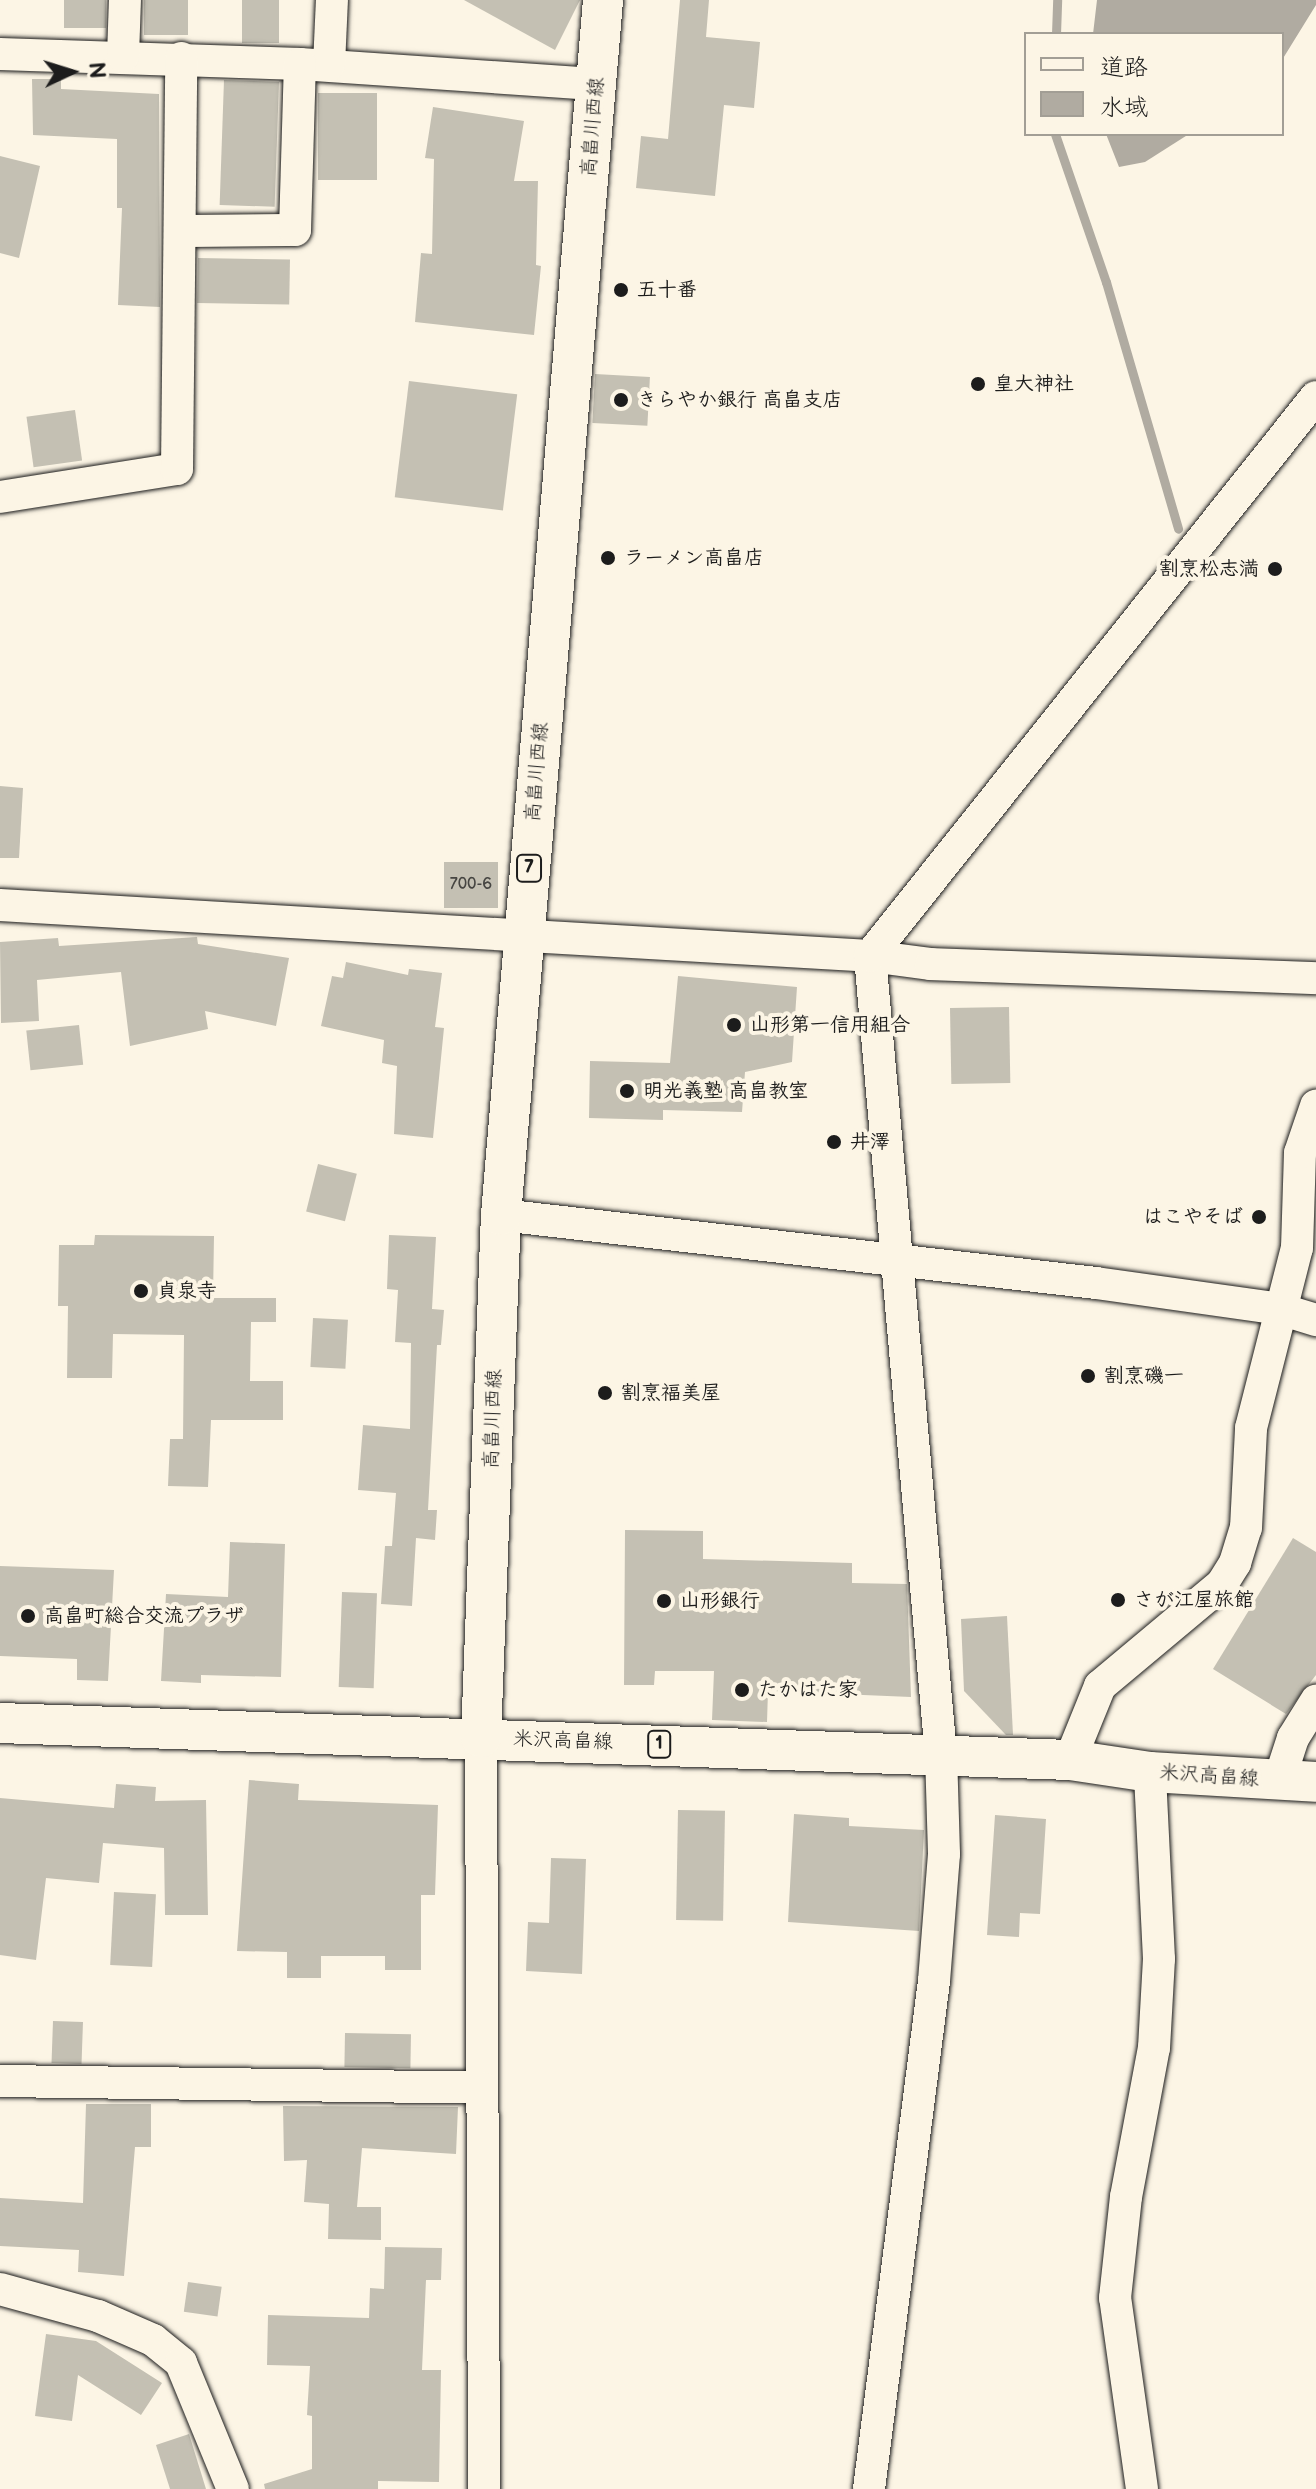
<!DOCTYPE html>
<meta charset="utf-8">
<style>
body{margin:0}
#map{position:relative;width:1316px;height:2489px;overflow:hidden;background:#fcf5e5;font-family:"Balsamiq Sans","Klee One",sans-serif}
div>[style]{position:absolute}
.water>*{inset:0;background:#b0aba1}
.stream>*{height:9px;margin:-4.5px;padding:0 4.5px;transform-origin:4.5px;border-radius:4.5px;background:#b0aba1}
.building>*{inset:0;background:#c4c0b3;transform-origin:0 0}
.roads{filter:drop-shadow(0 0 2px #1c1c1c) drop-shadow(0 0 2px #1c1c1c)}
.minor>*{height:32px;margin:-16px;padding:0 16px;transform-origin:16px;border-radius:16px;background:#fcf5e5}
.major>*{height:40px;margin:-20px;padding:0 20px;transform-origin:20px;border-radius:20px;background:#fcf5e5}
.dots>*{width:22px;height:22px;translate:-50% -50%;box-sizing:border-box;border:4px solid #fcf5e5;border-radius:50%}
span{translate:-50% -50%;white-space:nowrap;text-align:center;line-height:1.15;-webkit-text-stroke:8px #fcf5e5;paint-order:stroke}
.number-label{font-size:16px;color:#464542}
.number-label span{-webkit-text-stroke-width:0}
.shield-label span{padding:2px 6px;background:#fcf5e5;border:2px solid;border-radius:6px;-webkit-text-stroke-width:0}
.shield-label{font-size:18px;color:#1c1c1c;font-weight:700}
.street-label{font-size:20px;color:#1c1c1c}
.poi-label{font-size:20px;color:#1c1c1c;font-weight:700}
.left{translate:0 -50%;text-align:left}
.right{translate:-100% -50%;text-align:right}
.legend{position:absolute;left:1024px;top:32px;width:260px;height:104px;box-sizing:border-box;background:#fcf5e5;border:2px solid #a29e95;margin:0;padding:10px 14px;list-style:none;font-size:24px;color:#1c1c1c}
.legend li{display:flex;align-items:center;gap:16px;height:40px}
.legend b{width:40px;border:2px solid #a29e95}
.north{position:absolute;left:32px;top:32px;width:80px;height:80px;-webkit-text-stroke:6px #fcf5e5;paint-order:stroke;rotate:86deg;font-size:22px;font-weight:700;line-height:32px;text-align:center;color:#1c1c1c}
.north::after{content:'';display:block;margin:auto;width:28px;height:36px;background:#1c1c1c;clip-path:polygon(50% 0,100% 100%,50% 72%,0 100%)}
</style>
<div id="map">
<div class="water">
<div style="clip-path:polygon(1097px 0,1316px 0,1316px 5px,1282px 60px,1282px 34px,1093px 34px)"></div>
<div style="clip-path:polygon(1106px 134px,1189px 134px,1145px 162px,1119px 167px)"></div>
</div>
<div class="stream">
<div style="left:1056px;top:34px;width:34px;rotate:-88deg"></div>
<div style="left:1055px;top:134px;width:157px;rotate:71deg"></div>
<div style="left:1106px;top:282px;width:257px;rotate:73.7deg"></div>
</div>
<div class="building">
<div style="left:64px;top:0;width:42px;height:28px"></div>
<div style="left:144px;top:0;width:44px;height:35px"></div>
<div style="left:242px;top:0;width:37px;height:43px"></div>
<div style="clip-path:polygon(464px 0,580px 0,555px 50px)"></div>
<div style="clip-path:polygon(680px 0,709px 0,706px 37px,760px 42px,754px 108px,724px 105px,715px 196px,636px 188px,641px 136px,668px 139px)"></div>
<div style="clip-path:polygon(32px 79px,61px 79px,61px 89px,159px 94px,160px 307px,118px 305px,122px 208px,117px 208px,117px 139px,33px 135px)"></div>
<div style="left:224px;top:80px;width:55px;height:125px;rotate:2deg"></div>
<div style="left:318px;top:93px;width:59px;height:87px"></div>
<div style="clip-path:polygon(433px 107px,524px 121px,514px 181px,538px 181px,536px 265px,541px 266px,534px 335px,415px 322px,421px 253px,432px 254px,434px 159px,425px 158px)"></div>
<div style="clip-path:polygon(0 156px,40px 166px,19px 258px,0 253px)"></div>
<div style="left:198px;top:258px;width:92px;height:45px;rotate:1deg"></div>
<div style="left:595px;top:374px;width:55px;height:49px;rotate:3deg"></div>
<div style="left:409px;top:381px;width:109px;height:117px;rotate:7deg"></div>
<div style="left:75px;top:410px;width:51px;height:49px;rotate:82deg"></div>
<div style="clip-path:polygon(0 786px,23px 788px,19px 858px,0 858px)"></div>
<div style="left:444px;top:862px;width:54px;height:46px"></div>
<div style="clip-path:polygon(197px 937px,198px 944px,289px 958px,276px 1026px,205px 1011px,208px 1029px,130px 1046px,121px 972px,37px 980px,39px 1021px,1px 1023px,0 942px,58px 938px,59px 946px)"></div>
<div style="clip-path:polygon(346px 962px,408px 975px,409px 969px,442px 973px,435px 1027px,444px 1028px,433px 1138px,394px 1134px,397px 1066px,382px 1063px,384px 1040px,321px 1026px,332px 976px,343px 978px)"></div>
<div style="clip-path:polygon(678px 976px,797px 987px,792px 1062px,745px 1072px,742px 1112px,663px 1110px,663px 1120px,589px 1118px,590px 1061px,670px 1063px)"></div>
<div style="left:1009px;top:1007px;width:76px;height:59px;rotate:89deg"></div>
<div style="left:79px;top:1025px;width:40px;height:53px;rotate:84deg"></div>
<div style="left:318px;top:1164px;width:40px;height:49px;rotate:14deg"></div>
<div style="clip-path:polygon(95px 1235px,214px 1236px,213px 1298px,276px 1298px,276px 1322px,251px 1322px,250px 1381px,283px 1381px,283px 1420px,211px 1420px,208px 1487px,168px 1486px,170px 1439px,183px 1439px,184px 1335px,113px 1334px,112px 1378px,67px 1378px,68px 1306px,58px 1306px,59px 1245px,94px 1245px)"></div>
<div style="clip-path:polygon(389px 1235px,436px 1237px,432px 1309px,444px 1310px,441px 1345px,437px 1345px,428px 1510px,437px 1510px,435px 1540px,416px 1538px,412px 1606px,381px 1604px,385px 1546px,392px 1546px,396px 1493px,358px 1490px,363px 1425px,410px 1429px,411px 1343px,395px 1342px,398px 1290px,387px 1289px)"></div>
<div style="left:313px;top:1318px;width:35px;height:49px;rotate:3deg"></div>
<div style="clip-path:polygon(625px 1530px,703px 1531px,703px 1559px,852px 1563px,852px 1583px,907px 1584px,911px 1697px,768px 1691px,767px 1722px,712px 1720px,714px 1671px,655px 1671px,654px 1685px,624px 1685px)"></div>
<div style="clip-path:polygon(1293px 1538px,1316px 1552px,1316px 1675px,1286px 1714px,1213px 1669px)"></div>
<div style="clip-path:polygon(230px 1542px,285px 1544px,281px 1677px,201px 1675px,201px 1683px,161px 1681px,166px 1594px,228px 1597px)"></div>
<div style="clip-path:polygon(0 1566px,114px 1570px,108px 1681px,77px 1680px,77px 1659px,0 1656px)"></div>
<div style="left:342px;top:1592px;width:35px;height:95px;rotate:2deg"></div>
<div style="clip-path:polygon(1007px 1616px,1013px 1735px,1006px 1735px,964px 1691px,961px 1619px)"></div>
<div style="clip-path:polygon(249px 1780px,299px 1784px,298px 1800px,438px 1805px,435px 1895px,421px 1895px,421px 1970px,385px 1970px,385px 1956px,321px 1956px,321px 1978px,287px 1978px,287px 1952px,237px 1951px)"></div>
<div style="clip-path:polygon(116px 1784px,156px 1787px,155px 1801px,206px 1800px,208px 1915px,165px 1915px,164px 1848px,103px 1843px,99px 1883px,46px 1878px,36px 1960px,0 1955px,0 1798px,114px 1808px)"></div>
<div style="left:678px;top:1810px;width:47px;height:110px;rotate:1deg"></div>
<div style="clip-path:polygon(794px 1814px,849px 1818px,849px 1826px,924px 1830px,919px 1931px,788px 1922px)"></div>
<div style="clip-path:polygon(995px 1815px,1046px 1819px,1040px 1914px,1020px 1913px,1019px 1937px,987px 1935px)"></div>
<div style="clip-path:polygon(551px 1858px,586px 1859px,582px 1974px,526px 1971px,528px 1922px,549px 1923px)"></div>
<div style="left:114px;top:1892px;width:42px;height:73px;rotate:3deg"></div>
<div style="left:53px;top:2021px;width:30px;height:42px;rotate:2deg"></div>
<div style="left:345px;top:2033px;width:66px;height:34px;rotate:1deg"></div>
<div style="clip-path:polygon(86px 2104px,151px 2104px,151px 2147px,135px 2147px,124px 2276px,78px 2272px,79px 2250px,0 2246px,0 2198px,83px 2203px)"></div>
<div style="clip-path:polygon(283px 2106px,458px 2107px,456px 2154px,362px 2148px,357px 2207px,381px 2207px,381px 2240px,328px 2239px,329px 2204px,304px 2202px,307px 2160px,284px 2161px)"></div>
<div style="clip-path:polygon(385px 2247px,442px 2248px,441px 2280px,426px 2280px,422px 2370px,441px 2370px,439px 2482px,378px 2481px,378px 2489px,265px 2489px,264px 2484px,312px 2469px,312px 2416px,307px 2415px,310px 2366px,267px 2365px,268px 2315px,369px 2318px,370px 2288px,384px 2289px)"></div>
<div style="left:188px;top:2282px;width:34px;height:30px;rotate:8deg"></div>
<div style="clip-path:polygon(46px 2334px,96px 2341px,162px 2383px,141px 2415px,78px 2375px,72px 2421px,35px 2416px)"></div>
<div style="clip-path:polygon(189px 2434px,206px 2489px,170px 2489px,156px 2445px)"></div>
</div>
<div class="roads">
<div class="minor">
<div style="left:0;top:54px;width:300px;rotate:1.9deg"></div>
<div style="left:300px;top:64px;width:298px;rotate:3.9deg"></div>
<div style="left:123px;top:56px;width:56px;rotate:-88deg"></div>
<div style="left:329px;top:65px;width:65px;rotate:-87.4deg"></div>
<div style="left:180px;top:231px;width:115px;rotate:-0.5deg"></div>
<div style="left:295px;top:230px;width:166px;rotate:-88.3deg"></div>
<div style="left:0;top:497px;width:179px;rotate:-9deg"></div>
<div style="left:177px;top:469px;width:411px;rotate:-89.4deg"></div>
<div style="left:0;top:905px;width:871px;rotate:3.35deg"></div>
<div style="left:870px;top:956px;width:62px;rotate:7.5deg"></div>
<div style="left:931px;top:964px;width:385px;rotate:2.1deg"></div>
<div style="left:501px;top:1215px;width:599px;rotate:6.52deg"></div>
<div style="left:1096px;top:1283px;width:186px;rotate:8deg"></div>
<div style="left:1280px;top:1309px;width:38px;rotate:17deg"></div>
<div style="left:481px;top:1737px;width:752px;rotate:89.77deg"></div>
<div style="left:1070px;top:1760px;width:80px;rotate:-67.9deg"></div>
<div style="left:1100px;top:1686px;width:159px;rotate:-39.9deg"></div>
<div style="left:1222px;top:1584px;width:25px;rotate:-58deg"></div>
<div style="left:1235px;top:1563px;width:37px;rotate:-73deg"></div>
<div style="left:1246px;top:1528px;width:100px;rotate:-87.1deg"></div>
<div style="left:1251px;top:1428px;width:186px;rotate:-75.7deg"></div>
<div style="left:1297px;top:1248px;width:95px;rotate:-88.2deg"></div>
<div style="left:1300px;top:1153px;width:50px;rotate:-71.2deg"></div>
<div style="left:1279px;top:1781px;width:45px;rotate:-72deg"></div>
<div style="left:1293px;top:1738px;width:44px;rotate:-58.1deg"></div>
<div style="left:0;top:2081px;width:482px;rotate:0.8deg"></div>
<div style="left:0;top:2289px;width:102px;rotate:15.4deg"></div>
<div style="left:98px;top:2316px;width:60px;rotate:23.6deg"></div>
<div style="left:153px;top:2340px;width:36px;rotate:39deg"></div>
<div style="left:181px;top:2363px;width:136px;rotate:67.6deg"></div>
<div style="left:869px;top:2489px;width:512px;rotate:-82.71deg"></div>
<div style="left:934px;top:1981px;width:127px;rotate:-85.5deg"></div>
<div style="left:944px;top:1854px;width:99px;rotate:-91.7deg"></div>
<div style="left:941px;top:1755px;width:802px;rotate:-95.08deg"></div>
<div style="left:870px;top:956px;width:715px;rotate:-51.42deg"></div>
<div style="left:1142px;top:2489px;width:193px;rotate:-98deg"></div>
<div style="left:1115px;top:2298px;width:102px;rotate:-83.8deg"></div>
<div style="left:1126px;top:2197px;width:152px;rotate:-79.4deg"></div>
<div style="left:1154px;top:2048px;width:89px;rotate:-86.8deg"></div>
<div style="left:1159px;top:1959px;width:187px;rotate:-92.8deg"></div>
</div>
<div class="major">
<div style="left:0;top:1723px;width:1071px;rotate:1.98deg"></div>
<div style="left:1070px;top:1760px;width:81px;rotate:8.5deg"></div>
<div style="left:1150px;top:1772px;width:166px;rotate:3.4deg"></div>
<div style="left:481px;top:1737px;width:522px;rotate:-87.81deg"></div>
<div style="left:501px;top:1215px;width:1219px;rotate:-85.2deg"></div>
</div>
</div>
<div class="dots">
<div style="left:621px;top:290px;background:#1c1c1c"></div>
<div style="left:978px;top:384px;background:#1c1c1c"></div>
<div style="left:621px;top:400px;background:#1c1c1c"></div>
<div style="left:608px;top:558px;background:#1c1c1c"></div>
<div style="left:1275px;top:569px;background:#1c1c1c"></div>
<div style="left:734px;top:1025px;background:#1c1c1c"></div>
<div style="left:627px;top:1091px;background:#1c1c1c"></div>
<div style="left:834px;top:1142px;background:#1c1c1c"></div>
<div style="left:1259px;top:1217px;background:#1c1c1c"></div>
<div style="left:141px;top:1291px;background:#1c1c1c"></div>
<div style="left:1088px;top:1376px;background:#1c1c1c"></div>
<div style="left:605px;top:1393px;background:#1c1c1c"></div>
<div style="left:1118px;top:1600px;background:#1c1c1c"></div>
<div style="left:664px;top:1601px;background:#1c1c1c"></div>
<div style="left:28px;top:1616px;background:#1c1c1c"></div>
<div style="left:742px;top:1690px;background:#1c1c1c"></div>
</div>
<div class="number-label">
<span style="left:471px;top:885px">700-6</span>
</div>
<div class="shield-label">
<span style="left:529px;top:868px">7</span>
<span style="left:659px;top:1744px">1</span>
</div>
<div class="street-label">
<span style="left:593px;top:127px;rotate:-85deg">高畠川西線</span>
<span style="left:537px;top:772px;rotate:-85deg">高畠川西線</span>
<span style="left:493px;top:1419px;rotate:-88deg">高畠川西線</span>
<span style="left:563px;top:1741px;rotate:2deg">米沢高畠線</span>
<span style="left:1209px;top:1776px;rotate:4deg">米沢高畠線</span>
</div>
<div class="poi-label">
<span class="left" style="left:637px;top:290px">五十番</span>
<span class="left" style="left:994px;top:384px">皇大神社</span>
<span class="left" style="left:637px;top:400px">きらやか銀行 高畠支店</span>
<span class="left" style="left:624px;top:558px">ラーメン高畠店</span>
<span class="right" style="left:1259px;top:569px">割烹松志満</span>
<span class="left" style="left:750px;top:1025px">山形第一信用組合</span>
<span class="left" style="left:643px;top:1091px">明光義塾 高畠教室</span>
<span class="left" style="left:850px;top:1142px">井澤</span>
<span class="right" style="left:1243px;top:1217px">はこやそば</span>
<span class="left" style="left:157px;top:1291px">貞泉寺</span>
<span class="left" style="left:1104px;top:1376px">割烹磯一</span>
<span class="left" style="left:621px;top:1393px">割烹福美屋</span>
<span class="left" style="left:1134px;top:1600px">さが江屋旅館</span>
<span class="left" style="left:680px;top:1601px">山形銀行</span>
<span class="left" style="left:44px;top:1616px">高畠町総合交流プラザ</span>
<span class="left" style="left:758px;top:1690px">たかはた家</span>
</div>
<ul class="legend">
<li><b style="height:10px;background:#fcf5e5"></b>道路</li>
<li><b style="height:22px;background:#b0aba1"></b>水域</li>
</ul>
<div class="north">N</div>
</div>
